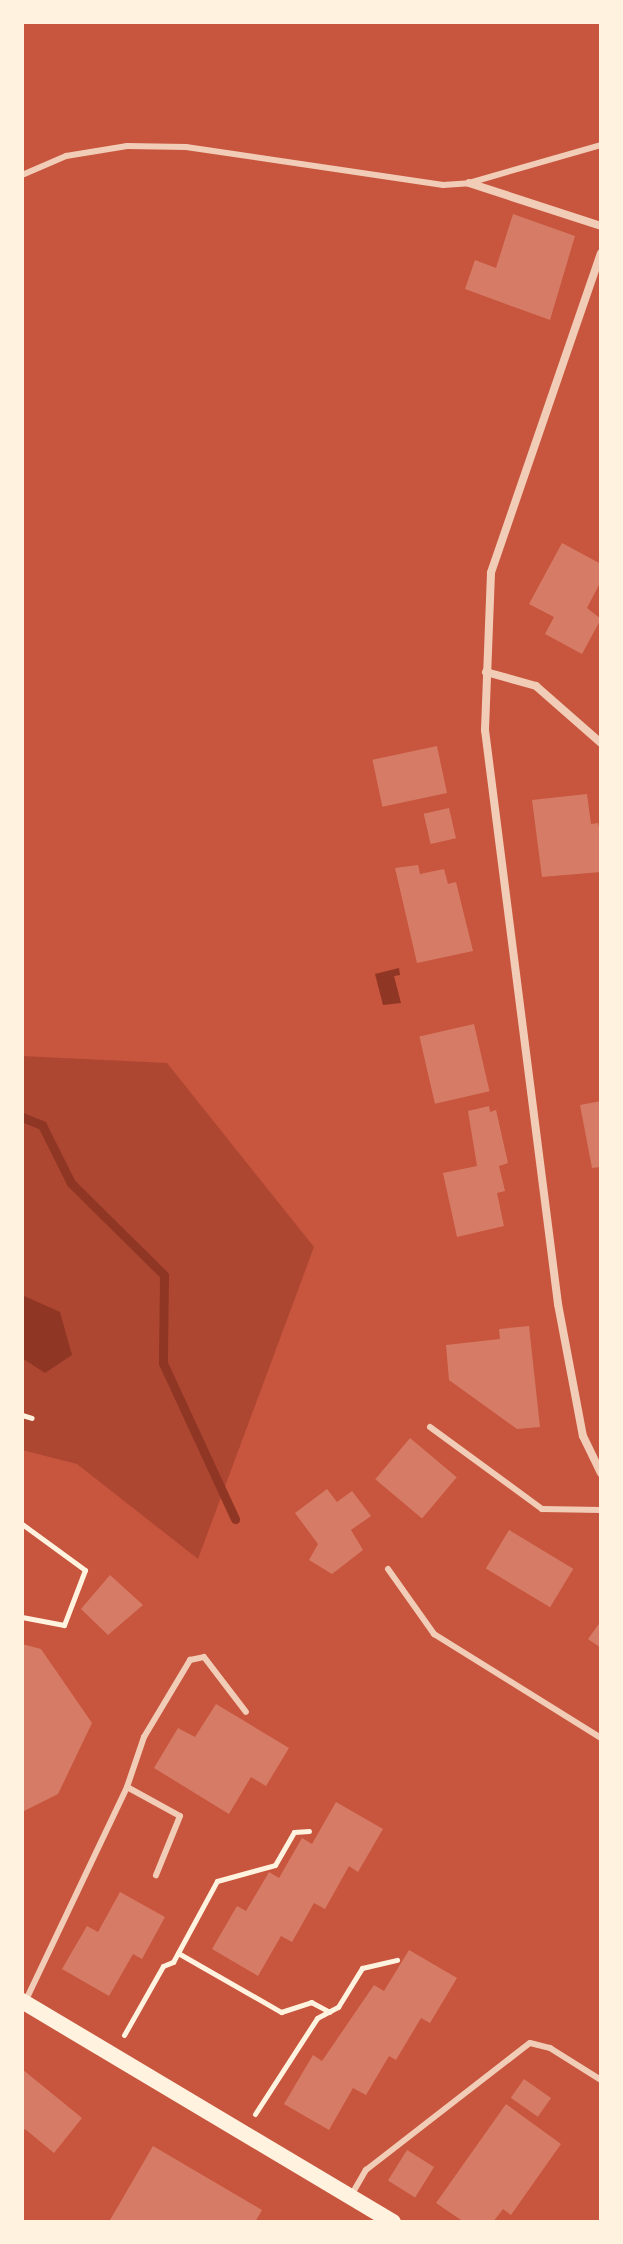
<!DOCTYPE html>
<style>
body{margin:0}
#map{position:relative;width:623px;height:2244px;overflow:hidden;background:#c8553d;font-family:Roboto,sans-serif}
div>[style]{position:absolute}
.green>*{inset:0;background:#ae4732}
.water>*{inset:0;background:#8f3625}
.stream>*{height:9px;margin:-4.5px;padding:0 4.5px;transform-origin:4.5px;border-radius:4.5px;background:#8f3625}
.building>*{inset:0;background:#d67c66;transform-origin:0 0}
.path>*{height:5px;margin:-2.5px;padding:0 2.5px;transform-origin:2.5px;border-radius:2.5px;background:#fff3e0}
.service>*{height:6px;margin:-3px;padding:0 3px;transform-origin:3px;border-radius:3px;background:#f1ccb7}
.minor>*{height:8px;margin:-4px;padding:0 4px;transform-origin:4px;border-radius:4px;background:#f1ccb7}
.secondary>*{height:16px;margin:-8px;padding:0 8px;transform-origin:8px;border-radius:8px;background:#fff3e0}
span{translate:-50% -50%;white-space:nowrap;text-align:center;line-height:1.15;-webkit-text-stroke:6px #fff3e0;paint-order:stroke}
.frame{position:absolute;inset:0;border:24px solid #fff3e0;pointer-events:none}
</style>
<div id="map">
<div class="green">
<div style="clip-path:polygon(22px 1056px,167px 1063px,314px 1247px,198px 1559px,77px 1464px,22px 1450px)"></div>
</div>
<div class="water">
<div style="clip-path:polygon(399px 968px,400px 975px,394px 976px,401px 1003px,383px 1005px,375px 974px)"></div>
<div style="clip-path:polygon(22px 1295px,60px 1312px,72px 1355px,45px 1373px,22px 1358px)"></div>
</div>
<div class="stream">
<div style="left:22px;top:1117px;width:22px;rotate:22deg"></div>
<div style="left:42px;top:1125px;width:65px;rotate:63.4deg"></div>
<div style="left:71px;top:1183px;width:131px;rotate:44.7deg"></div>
<div style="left:164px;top:1275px;width:88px;rotate:90.7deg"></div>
<div style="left:163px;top:1363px;width:172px;rotate:65.2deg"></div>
</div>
<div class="building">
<div style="clip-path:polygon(513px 214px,575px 236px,550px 320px,465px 289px,475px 260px,496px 268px)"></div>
<div style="clip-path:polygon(562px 543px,601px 564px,601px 581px,587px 608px,601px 619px,582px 654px,545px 634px,554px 617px,529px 604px)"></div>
<div style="left:437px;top:746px;width:48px;height:66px;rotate:78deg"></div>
<div style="clip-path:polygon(587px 794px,591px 824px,598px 823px,601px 837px,601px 872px,542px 877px,532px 800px)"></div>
<div style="left:449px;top:808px;width:31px;height:26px;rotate:77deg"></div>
<div style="clip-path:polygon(418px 865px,420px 874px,444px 869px,448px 884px,456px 882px,473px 951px,417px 963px,395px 868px)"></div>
<div style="left:474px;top:1024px;width:69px;height:56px;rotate:77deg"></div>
<div style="clip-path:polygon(601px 1101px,601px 1167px,592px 1168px,580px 1105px)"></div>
<div style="clip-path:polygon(489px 1106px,490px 1112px,496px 1110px,508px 1163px,499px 1166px,505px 1191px,497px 1193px,504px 1226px,457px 1237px,443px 1173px,477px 1166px,468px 1111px)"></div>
<div style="clip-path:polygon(529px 1326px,540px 1427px,517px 1429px,449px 1380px,446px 1345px,500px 1339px,499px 1329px)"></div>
<div style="left:410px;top:1438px;width:61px;height:54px;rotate:40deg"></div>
<div style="clip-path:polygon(327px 1489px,337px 1502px,352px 1491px,371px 1516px,351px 1530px,363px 1550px,332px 1574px,309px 1560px,318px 1544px,295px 1513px)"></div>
<div style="left:509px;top:1530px;width:75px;height:45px;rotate:31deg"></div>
<div style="clip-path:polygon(110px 1575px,143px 1605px,108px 1635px,81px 1609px)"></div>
<div style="clip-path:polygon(601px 1621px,601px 1648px,588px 1639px)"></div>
<div style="clip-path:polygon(22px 1644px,41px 1649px,92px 1723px,58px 1794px,22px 1812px)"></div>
<div style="clip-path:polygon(216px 1704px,289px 1748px,266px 1786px,251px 1777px,229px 1814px,154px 1768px,178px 1728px,195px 1737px)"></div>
<div style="clip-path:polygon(336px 1802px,383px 1829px,358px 1872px,349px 1866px,325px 1909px,314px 1903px,292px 1942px,281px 1936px,258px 1976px,212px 1949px,237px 1906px,246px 1911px,269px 1872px,279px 1878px,302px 1838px,312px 1844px)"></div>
<div style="clip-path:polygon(120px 1892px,165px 1917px,142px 1959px,133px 1954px,109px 1996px,62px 1969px,87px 1926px,98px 1932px)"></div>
<div style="clip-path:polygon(409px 1950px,457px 1978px,430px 2023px,421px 2018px,396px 2060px,389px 2056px,366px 2095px,353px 2088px,329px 2130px,284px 2104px,313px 2055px,322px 2061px,374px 1985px,384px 1991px)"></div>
<div style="clip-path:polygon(22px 2069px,82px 2118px,54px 2153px,25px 2129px,22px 2132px)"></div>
<div style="left:524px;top:2079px;width:33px;height:23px;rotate:35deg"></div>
<div style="clip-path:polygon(506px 2104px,561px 2144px,511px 2215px,503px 2209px,493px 2222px,464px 2222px,436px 2203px)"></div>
<div style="clip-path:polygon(153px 2146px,262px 2210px,255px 2222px,110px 2220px)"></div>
<div style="left:407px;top:2150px;width:32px;height:36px;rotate:32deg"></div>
</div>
<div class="path">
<div style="left:22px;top:1415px;width:10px;rotate:17deg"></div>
<div style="left:22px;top:1524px;width:78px;rotate:36.1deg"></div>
<div style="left:85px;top:1570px;width:59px;rotate:110.9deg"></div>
<div style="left:64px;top:1625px;width:43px;rotate:-169.2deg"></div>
<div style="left:178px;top:1953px;width:119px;rotate:29.8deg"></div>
<div style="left:281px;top:2012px;width:32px;rotate:-18deg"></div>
<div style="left:311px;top:2002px;width:21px;rotate:28deg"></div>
<div style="left:124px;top:2035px;width:79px;rotate:-60.5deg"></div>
<div style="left:163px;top:1966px;width:11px;rotate:-22deg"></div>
<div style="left:173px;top:1962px;width:92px;rotate:-61.5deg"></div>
<div style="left:217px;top:1881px;width:60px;rotate:-15.4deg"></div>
<div style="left:275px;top:1865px;width:38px;rotate:-60deg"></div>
<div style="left:294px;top:1832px;width:15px;rotate:-4deg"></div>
<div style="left:255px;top:2114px;width:114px;rotate:-57.1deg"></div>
<div style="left:317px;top:2018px;width:24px;rotate:-28deg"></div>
<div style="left:338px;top:2007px;width:46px;rotate:-58.4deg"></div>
<div style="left:362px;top:1968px;width:36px;rotate:-13deg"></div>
</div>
<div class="service">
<div style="left:22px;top:175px;width:48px;rotate:-23.4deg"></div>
<div style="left:66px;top:156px;width:62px;rotate:-9.3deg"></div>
<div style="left:127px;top:146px;width:59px;rotate:1deg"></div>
<div style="left:186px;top:147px;width:260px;rotate:8.4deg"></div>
<div style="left:443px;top:185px;width:26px;rotate:-4deg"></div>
<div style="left:469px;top:183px;width:137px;rotate:-16.1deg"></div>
<div style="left:430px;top:1427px;width:139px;rotate:36.2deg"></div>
<div style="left:542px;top:1509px;width:59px;rotate:1deg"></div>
<div style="left:388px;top:1569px;width:80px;rotate:54.7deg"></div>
<div style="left:434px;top:1634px;width:197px;rotate:31.9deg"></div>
<div style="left:127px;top:1787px;width:60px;rotate:28.7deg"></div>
<div style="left:180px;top:1816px;width:64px;rotate:112.1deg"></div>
<div style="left:25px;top:2002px;width:238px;rotate:-64.6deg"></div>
<div style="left:127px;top:1787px;width:53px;rotate:-71.2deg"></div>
<div style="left:144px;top:1737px;width:90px;rotate:-59.1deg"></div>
<div style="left:190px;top:1660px;width:14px;rotate:-12deg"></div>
<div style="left:204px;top:1657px;width:69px;rotate:52.6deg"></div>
<div style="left:352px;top:2194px;width:28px;rotate:-60deg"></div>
<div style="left:366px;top:2170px;width:207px;rotate:-37.8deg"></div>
<div style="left:530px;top:2043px;width:21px;rotate:14deg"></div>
<div style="left:550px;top:2048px;width:60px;rotate:32.1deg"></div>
</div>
<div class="minor">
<div style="left:469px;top:183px;width:139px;rotate:18deg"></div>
<div style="left:601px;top:253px;width:338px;rotate:109deg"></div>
<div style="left:491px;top:573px;width:157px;rotate:92.2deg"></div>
<div style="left:485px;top:730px;width:579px;rotate:82.75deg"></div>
<div style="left:558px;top:1304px;width:134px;rotate:79.3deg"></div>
<div style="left:583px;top:1436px;width:41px;rotate:64.1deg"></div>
<div style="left:486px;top:672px;width:52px;rotate:15.6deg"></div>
<div style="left:536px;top:686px;width:86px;rotate:41.2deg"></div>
</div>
<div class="secondary">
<div style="left:22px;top:2001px;width:432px;rotate:30.8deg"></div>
</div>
<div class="frame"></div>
</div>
